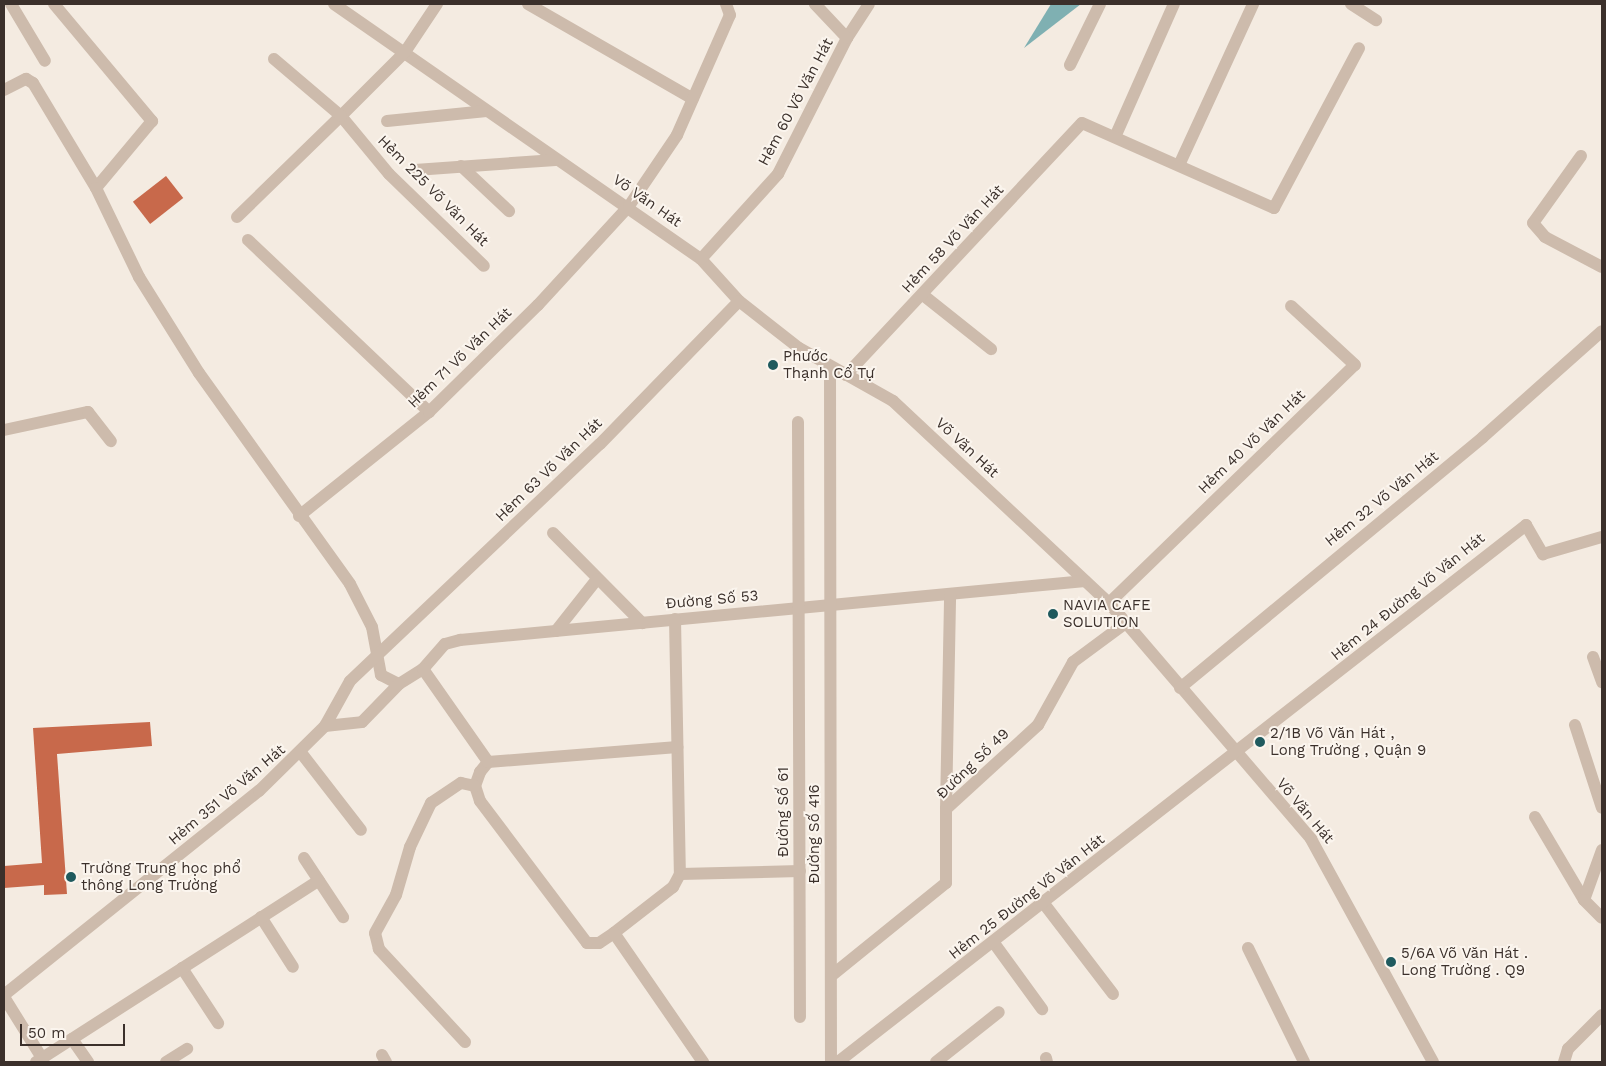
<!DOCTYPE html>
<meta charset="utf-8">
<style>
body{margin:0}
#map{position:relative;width:1606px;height:1066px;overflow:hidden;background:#f4ebe1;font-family:"Work Sans",sans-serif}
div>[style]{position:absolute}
.water>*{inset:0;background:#7fb0b2}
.building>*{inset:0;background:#c8694b;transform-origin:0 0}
.street>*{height:12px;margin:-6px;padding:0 6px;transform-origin:6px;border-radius:6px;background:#cdbbac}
.dots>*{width:14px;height:14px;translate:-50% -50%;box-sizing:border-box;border:2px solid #fbf5ee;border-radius:50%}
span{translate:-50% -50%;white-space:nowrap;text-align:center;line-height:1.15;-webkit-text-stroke:4px #fbf5ee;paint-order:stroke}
.street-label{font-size:15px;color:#3b302b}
.poi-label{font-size:15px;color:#3b302b}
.left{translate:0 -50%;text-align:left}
.frame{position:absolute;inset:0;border:5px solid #3b302b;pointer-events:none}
.scale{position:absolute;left:20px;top:1024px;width:105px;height:22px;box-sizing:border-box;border:2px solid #3b302b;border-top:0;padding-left:6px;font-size:15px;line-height:18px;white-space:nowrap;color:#3b302b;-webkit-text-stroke:4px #fbf5ee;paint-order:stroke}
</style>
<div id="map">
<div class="water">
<div style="clip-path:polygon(1051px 4px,1081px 4px,1024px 48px)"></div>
</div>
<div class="building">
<div style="left:166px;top:176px;width:28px;height:42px;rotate:52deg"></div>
<div style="clip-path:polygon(150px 722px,152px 746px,57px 754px,67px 894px,44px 895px,44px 885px,4px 888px,4px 866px,42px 863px,33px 728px)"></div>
</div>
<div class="street">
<div style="left:11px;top:4px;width:66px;rotate:59.2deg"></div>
<div style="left:54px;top:4px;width:153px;rotate:50.1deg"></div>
<div style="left:152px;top:121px;width:87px;rotate:129.9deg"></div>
<div style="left:334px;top:4px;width:447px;rotate:34.8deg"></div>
<div style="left:701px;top:259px;width:57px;rotate:47.9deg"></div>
<div style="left:739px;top:301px;width:76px;rotate:38.1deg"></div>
<div style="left:799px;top:348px;width:108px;rotate:29.4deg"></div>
<div style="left:893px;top:401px;width:296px;rotate:43.1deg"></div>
<div style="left:1109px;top:603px;width:311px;rotate:49.4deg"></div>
<div style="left:1311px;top:839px;width:254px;rotate:61.3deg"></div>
<div style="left:437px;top:4px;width:58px;rotate:123.7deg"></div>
<div style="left:405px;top:52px;width:91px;rotate:135deg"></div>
<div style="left:341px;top:116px;width:75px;rotate:50.4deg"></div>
<div style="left:389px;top:174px;width:132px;rotate:44.1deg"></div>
<div style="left:528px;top:4px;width:190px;rotate:29.9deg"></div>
<div style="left:1351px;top:4px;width:30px;rotate:33deg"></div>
<div style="left:847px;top:38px;width:40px;rotate:-57.1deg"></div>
<div style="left:1070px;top:65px;width:68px;rotate:-63.8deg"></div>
<div style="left:4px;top:90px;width:25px;rotate:-27deg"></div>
<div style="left:26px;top:79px;width:8px;rotate:30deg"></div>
<div style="left:33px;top:83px;width:122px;rotate:59deg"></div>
<div style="left:96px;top:188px;width:99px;rotate:64.2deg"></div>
<div style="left:139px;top:277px;width:113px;rotate:58deg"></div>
<div style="left:199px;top:373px;width:259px;rotate:54.4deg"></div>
<div style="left:350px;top:584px;width:48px;rotate:62.9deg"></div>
<div style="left:372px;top:627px;width:49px;rotate:79.4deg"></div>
<div style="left:381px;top:675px;width:20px;rotate:27deg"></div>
<div style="left:399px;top:684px;width:28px;rotate:-32deg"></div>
<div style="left:423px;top:669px;width:33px;rotate:-49deg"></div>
<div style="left:445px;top:644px;width:16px;rotate:-15deg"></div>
<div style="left:460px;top:640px;width:628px;rotate:-5.39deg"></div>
<div style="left:387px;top:121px;width:100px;rotate:-5.7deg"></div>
<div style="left:1115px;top:137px;width:145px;rotate:-66.1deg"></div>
<div style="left:1581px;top:156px;width:82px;rotate:125.6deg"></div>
<div style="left:1533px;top:223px;width:18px;rotate:49deg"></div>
<div style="left:1545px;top:237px;width:64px;rotate:27.8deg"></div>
<div style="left:1180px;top:163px;width:175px;rotate:-65.3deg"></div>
<div style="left:461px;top:166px;width:66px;rotate:43.2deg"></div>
<div style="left:415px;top:170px;width:141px;rotate:-4.1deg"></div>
<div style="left:237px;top:217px;width:145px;rotate:-44.2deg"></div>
<div style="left:341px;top:116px;width:88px;rotate:-139.6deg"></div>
<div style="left:248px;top:240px;width:250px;rotate:43.5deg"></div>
<div style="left:701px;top:259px;width:115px;rotate:-47.8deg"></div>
<div style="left:778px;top:174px;width:153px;rotate:-63.1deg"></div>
<div style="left:847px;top:38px;width:47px;rotate:-133.3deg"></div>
<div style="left:923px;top:295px;width:87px;rotate:38.5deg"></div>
<div style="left:830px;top:367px;width:695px;rotate:89.92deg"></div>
<div style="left:846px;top:375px;width:345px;rotate:-46.9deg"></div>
<div style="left:1082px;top:123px;width:210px;rotate:23.9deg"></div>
<div style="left:1274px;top:208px;width:181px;rotate:-62deg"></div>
<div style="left:798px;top:422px;width:595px;rotate:89.81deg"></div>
<div style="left:4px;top:430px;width:86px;rotate:-12.1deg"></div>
<div style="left:88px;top:412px;width:37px;rotate:52deg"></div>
<div style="left:299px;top:516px;width:166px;rotate:-38.7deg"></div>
<div style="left:429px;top:412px;width:153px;rotate:-44.5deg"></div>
<div style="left:538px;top:305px;width:134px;rotate:-47.4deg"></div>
<div style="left:629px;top:206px;width:86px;rotate:-55.9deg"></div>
<div style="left:677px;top:135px;width:131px;rotate:-66.2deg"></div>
<div style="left:730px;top:15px;width:12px;rotate:-110deg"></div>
<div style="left:553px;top:533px;width:127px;rotate:45.3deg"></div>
<div style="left:1109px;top:603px;width:342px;rotate:-44.1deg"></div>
<div style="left:1355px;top:365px;width:87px;rotate:-137.3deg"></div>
<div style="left:675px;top:619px;width:255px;rotate:88.9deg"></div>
<div style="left:680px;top:874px;width:15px;rotate:118deg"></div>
<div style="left:673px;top:887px;width:75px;rotate:142.1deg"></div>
<div style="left:614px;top:933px;width:18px;rotate:146deg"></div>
<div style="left:599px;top:943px;width:12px;rotate:180deg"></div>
<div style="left:587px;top:943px;width:178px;rotate:-127deg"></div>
<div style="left:480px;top:801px;width:16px;rotate:-108deg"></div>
<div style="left:475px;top:786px;width:15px;rotate:-70deg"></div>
<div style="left:480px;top:772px;width:13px;rotate:-51deg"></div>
<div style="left:488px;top:762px;width:190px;rotate:-4.5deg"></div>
<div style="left:556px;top:631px;width:66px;rotate:-51.7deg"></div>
<div style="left:1593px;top:657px;width:27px;rotate:70deg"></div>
<div style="left:423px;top:669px;width:113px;rotate:55deg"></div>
<div style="left:1180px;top:688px;width:393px;rotate:-39.6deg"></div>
<div style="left:1483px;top:437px;width:159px;rotate:-41.7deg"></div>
<div style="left:1575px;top:725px;width:87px;rotate:72deg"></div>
<div style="left:325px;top:726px;width:51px;rotate:-60.9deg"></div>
<div style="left:350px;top:681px;width:344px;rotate:-43.5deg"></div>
<div style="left:600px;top:444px;width:199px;rotate:-45.8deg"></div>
<div style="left:302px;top:754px;width:96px;rotate:52.2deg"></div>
<div style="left:946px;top:809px;width:215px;rotate:-88.9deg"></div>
<div style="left:1535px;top:817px;width:96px;rotate:59.4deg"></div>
<div style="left:1602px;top:850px;width:53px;rotate:109.8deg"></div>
<div style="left:1584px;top:900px;width:25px;rotate:45deg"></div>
<div style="left:304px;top:858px;width:71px;rotate:56.5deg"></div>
<div style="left:680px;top:874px;width:120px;rotate:-1.4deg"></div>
<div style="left:1045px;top:905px;width:112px;rotate:52.6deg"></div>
<div style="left:261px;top:917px;width:59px;rotate:57.4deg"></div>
<div style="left:614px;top:933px;width:157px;rotate:55.4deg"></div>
<div style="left:994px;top:943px;width:82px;rotate:54deg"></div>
<div style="left:1248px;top:948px;width:127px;rotate:63.8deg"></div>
<div style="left:182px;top:968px;width:66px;rotate:56.8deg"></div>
<div style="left:831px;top:976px;width:148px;rotate:-39deg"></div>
<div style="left:946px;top:883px;width:74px;rotate:-90deg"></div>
<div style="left:946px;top:809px;width:125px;rotate:-42.4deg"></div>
<div style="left:1038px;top:725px;width:72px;rotate:-60.9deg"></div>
<div style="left:1073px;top:662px;width:67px;rotate:-36.5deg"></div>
<div style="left:4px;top:995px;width:327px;rotate:-38.7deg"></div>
<div style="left:259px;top:791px;width:93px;rotate:-44.6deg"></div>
<div style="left:325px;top:726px;width:37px;rotate:-6deg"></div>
<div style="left:362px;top:722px;width:53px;rotate:-45.8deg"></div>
<div style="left:4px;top:997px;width:72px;rotate:58.1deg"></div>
<div style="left:72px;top:1039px;width:28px;rotate:55deg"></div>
<div style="left:465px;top:1042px;width:127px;rotate:-132.8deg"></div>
<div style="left:379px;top:949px;width:16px;rotate:-104deg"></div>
<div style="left:375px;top:933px;width:43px;rotate:-61.1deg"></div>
<div style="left:396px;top:895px;width:50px;rotate:-73.7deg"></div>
<div style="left:410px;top:847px;width:49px;rotate:-64.5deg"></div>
<div style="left:431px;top:803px;width:36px;rotate:-34deg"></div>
<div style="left:461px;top:783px;width:14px;rotate:12deg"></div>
<div style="left:382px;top:1055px;width:8px;rotate:60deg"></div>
<div style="left:1046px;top:1058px;width:4px;rotate:76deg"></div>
<div style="left:36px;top:1062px;width:336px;rotate:-32.7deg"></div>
<div style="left:166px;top:1062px;width:25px;rotate:-32deg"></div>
<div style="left:838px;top:1062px;width:873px;rotate:-37.97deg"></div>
<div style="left:1526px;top:525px;width:34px;rotate:60deg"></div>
<div style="left:1543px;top:554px;width:61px;rotate:-16.1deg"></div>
<div style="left:936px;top:1062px;width:80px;rotate:-38.4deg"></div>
<div style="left:1564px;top:1062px;width:14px;rotate:-73deg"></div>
<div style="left:1568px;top:1049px;width:48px;rotate:-45deg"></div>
</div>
<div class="dots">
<div style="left:773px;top:365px;background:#1f5a5e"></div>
<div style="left:1053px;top:614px;background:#1f5a5e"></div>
<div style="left:1260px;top:742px;background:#1f5a5e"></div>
<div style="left:71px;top:877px;background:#1f5a5e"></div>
<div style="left:1391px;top:962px;background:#1f5a5e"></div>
</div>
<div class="street-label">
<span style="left:796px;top:102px;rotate:-62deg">Hẻm 60 Võ Văn Hát</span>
<span style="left:433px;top:191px;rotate:45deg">Hẻm 225 Võ Văn Hát</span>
<span style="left:647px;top:201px;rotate:35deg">Võ Văn Hát</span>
<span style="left:953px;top:239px;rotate:-47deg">Hẻm 58 Võ Văn Hát</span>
<span style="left:460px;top:358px;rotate:-44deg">Hẻm 71 Võ Văn Hát</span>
<span style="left:1252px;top:442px;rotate:-44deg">Hẻm 40 Võ Văn Hát</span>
<span style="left:967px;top:448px;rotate:43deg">Võ Văn Hát</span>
<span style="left:549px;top:470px;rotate:-44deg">Hẻm 63 Võ Văn Hát</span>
<span style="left:1382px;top:499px;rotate:-39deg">Hẻm 32 Võ Văn Hát</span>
<span style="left:1408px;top:597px;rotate:-39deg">Hẻm 24 Đường Võ Văn Hát</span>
<span style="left:712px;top:600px;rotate:-5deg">Đường Số 53</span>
<span style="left:973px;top:764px;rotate:-44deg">Đường Số 49</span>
<span style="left:227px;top:795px;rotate:-40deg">Hẻm 351 Võ Văn Hát</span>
<span style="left:1305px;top:811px;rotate:50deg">Võ Văn Hát</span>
<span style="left:784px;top:812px;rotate:-90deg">Đường Số 61</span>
<span style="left:815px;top:834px;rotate:-90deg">Đường Số 416</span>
<span style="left:1027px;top:897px;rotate:-38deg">Hẻm 25 Đường Võ Văn Hát</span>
</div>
<div class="poi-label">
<span class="left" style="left:783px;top:365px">Phước<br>Thạnh Cổ Tự</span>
<span class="left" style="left:1063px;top:614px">NAVIA CAFE<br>SOLUTION</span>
<span class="left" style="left:1270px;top:742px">2/1B Võ Văn Hát ,<br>Long Trường , Quận 9</span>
<span class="left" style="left:81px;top:877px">Trường Trung học phổ<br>thông Long Trường</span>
<span class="left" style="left:1401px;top:962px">5/6A Võ Văn Hát .<br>Long Trường . Q9</span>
</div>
<div class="frame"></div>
<div class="scale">50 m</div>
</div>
